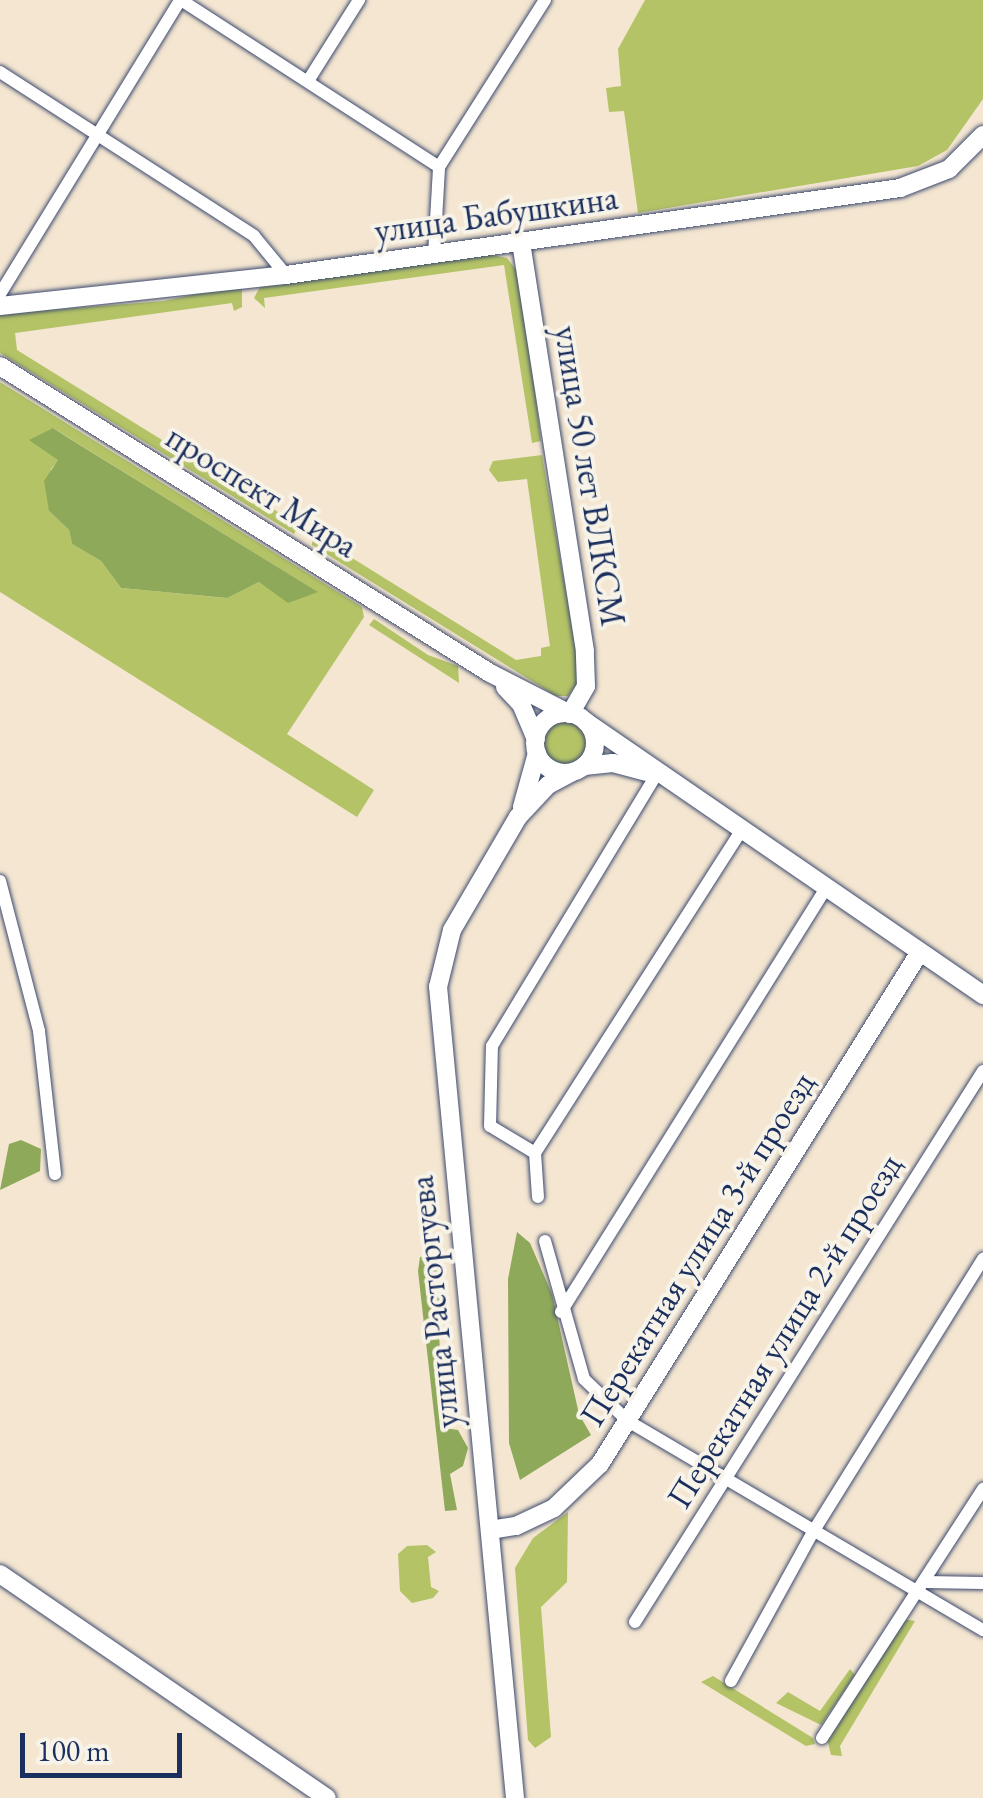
<!DOCTYPE html>
<meta charset="utf-8">
<style>
body{margin:0}
#map{position:relative;width:983px;height:1798px;overflow:hidden;background:#f4e6d1;font-family:"EB Garamond",serif}
div>[style]{position:absolute}
.green>*{inset:0;background:#b4c366}
.round{border-radius:50%}
.forest>*{inset:0;background:#8fa95b}
.roads{filter:drop-shadow(0 0 2px #3c4a6f) drop-shadow(0 0 2px #3c4a6f)}
.street>*{height:12px;margin:-6px;padding:0 6px;transform-origin:6px;border-radius:6px;background:#fff}
.secondary>*{height:18px;margin:-9px;padding:0 9px;transform-origin:9px;border-radius:9px;background:#fff}
.secondary>.ring{margin:-9px;padding:0;box-sizing:content-box;background:none;border:18px solid #fff;border-radius:50%}
span{translate:-50% -50%;white-space:nowrap;text-align:center;line-height:1.15;-webkit-text-stroke:8px #f7f3e8;paint-order:stroke}
.street-label{font-size:35px;color:#1b2f5e}
.scale{position:absolute;left:20px;top:1733px;width:162px;height:45px;box-sizing:border-box;border:5px solid #1b2f5e;border-top:0;padding-left:12px;font-size:30px;line-height:35px;white-space:nowrap;color:#1b2f5e;-webkit-text-stroke:8px #f7f3e8;paint-order:stroke}
</style>
<div id="map">
<div class="green">
<div style="clip-path:polygon(645px 0,983px 0,983px 99px,947px 150px,918px 166px,638px 213px,624px 111px,609px 112px,606px 88px,621px 86px,618px 49px)"></div>
<div style="clip-path:polygon(487px 254px,507px 258px,521px 276px,541px 441px,532px 443px,504px 265px,264px 298px,265px 308px,254px 298px,261px 285px)"></div>
<div style="clip-path:polygon(219px 289px,242px 289px,242px 307px,234px 311px,232px 303px,15px 333px,17px 350px,291px 520px,301px 520px,294px 534px,0 353px,0 314px,164px 301px)"></div>
<div style="clip-path:polygon(evenodd,0 382px,362px 607px,364px 617px,287px 734px,374px 790px,357px 817px,0 592px,0 382px,53px 428px,316px 591px,317px 592px,259px 582px,226px 598px,121px 588px,101px 561px,72px 544px,69px 530px,49px 511px,51px 469px,59px 460px,53px 428px)"></div>
<div style="clip-path:polygon(542px 455px,581px 678px,568px 696px,556px 696px,312px 545px,313px 531px,324px 529px,328px 543px,516px 660px,541px 656px,541px 648px,550px 646px,527px 479px,498px 482px,489px 470px,493px 461px)"></div>
<div style="clip-path:polygon(374px 619px,428px 655px,458px 666px,459px 683px,369px 625px)"></div>
<div class="round" style="left:540px;top:717px;width:52px;height:52px"></div>
<div style="clip-path:polygon(568px 1512px,567px 1582px,541px 1607px,551px 1737px,535px 1748px,528px 1740px,515px 1568px,533px 1538px)"></div>
<div style="clip-path:polygon(407px 1546px,427px 1545px,436px 1552px,428px 1557px,431px 1587px,439px 1591px,433px 1598px,412px 1603px,400px 1591px,398px 1554px)"></div>
<div style="clip-path:polygon(904px 1619px,915px 1621px,840px 1746px,842px 1756px,831px 1755px,827px 1739px)"></div>
<div style="clip-path:polygon(850px 1669px,855px 1675px,821px 1725px,776px 1703px,788px 1692px,820px 1711px)"></div>
<div style="clip-path:polygon(713px 1676px,813px 1738px,815px 1744px,806px 1746px,701px 1682px)"></div>
</div>
<div class="forest">
<div style="clip-path:polygon(53px 428px,67px 437px,318px 592px,288px 603px,259px 582px,227px 598px,121px 588px,101px 561px,72px 544px,69px 530px,49px 511px,44px 481px,58px 460px,29px 440px)"></div>
<div style="clip-path:polygon(21px 1140px,41px 1149px,40px 1171px,0 1190px,9px 1144px)"></div>
<div style="clip-path:polygon(517px 1232px,530px 1243px,552px 1294px,579px 1414px,591px 1435px,520px 1480px,509px 1443px,508px 1279px)"></div>
<div style="clip-path:polygon(434px 1255px,444px 1267px,439px 1333px,444px 1428px,458px 1430px,468px 1448px,463px 1466px,450px 1474px,457px 1510px,445px 1511px,418px 1271px,420px 1257px)"></div>
</div>
<div class="roads">
<div class="street">
<div style="left:181px;top:0;width:307px;rotate:32.9deg"></div>
<div style="left:0;top:72px;width:302px;rotate:32.8deg"></div>
<div style="left:254px;top:236px;width:50px;rotate:50.6deg"></div>
<div style="left:308px;top:81px;width:96px;rotate:-57.8deg"></div>
<div style="left:434px;top:255px;width:88px;rotate:-86.7deg"></div>
<div style="left:439px;top:167px;width:198px;rotate:-57.6deg"></div>
<div style="left:0;top:294px;width:345px;rotate:-58.5deg"></div>
<div style="left:0;top:881px;width:155px;rotate:75.4deg"></div>
<div style="left:39px;top:1031px;width:144px;rotate:83.6deg"></div>
<div style="left:535px;top:1153px;width:52px;rotate:-149deg"></div>
<div style="left:490px;top:1126px;width:80px;rotate:-88.6deg"></div>
<div style="left:492px;top:1046px;width:317px;rotate:-58.8deg"></div>
<div style="left:535px;top:1153px;width:382px;rotate:-57.4deg"></div>
<div style="left:535px;top:1153px;width:44px;rotate:86.1deg"></div>
<div style="left:545px;top:1241px;width:143px;rotate:74.2deg"></div>
<div style="left:584px;top:1379px;width:61px;rotate:43.7deg"></div>
<div style="left:628px;top:1421px;width:412px;rotate:30.5deg"></div>
<div style="left:561px;top:1312px;width:500px;rotate:-57.99deg"></div>
<div style="left:926px;top:1582px;width:57px;rotate:1deg"></div>
<div style="left:635px;top:1622px;width:652px;rotate:-57.72deg"></div>
<div style="left:731px;top:1681px;width:170px;rotate:-61.2deg"></div>
<div style="left:813px;top:1532px;width:322px;rotate:-58.1deg"></div>
<div style="left:822px;top:1738px;width:297px;rotate:-57.1deg"></div>
</div>
<div class="secondary">
<div style="left:0;top:306px;width:288px;rotate:-6.2deg"></div>
<div style="left:286px;top:275px;width:620px;rotate:-8.06deg"></div>
<div style="left:900px;top:188px;width:53px;rotate:-21.2deg"></div>
<div style="left:949px;top:169px;width:48px;rotate:-45deg"></div>
<div style="left:0;top:366px;width:578px;rotate:32.07deg"></div>
<div style="left:490px;top:673px;width:90px;rotate:27.1deg"></div>
<div style="left:570px;top:714px;width:32px;rotate:-60deg"></div>
<div style="left:586px;top:686px;width:35px;rotate:-92deg"></div>
<div style="left:585px;top:651px;width:412px;rotate:-98.9deg"></div>
<div style="left:505px;top:687px;width:23px;rotate:47deg"></div>
<div style="left:521px;top:704px;width:38px;rotate:67deg"></div>
<div class="ring" style="left:535px;top:713px;width:42px;height:42px"></div>
<div style="left:586px;top:722px;width:482px;rotate:34.5deg"></div>
<div style="left:584px;top:766px;width:29px;rotate:-6deg"></div>
<div style="left:613px;top:763px;width:34px;rotate:15deg"></div>
<div style="left:522px;top:807px;width:56px;rotate:-74.5deg"></div>
<div style="left:490px;top:1530px;width:26px;rotate:-9deg"></div>
<div style="left:516px;top:1526px;width:42px;rotate:-25.3deg"></div>
<div style="left:554px;top:1508px;width:64px;rotate:-43.7deg"></div>
<div style="left:600px;top:1464px;width:600px;rotate:-58deg"></div>
<div style="left:0;top:1574px;width:396px;rotate:34.4deg"></div>
<div style="left:515px;top:1798px;width:815px;rotate:-95.42deg"></div>
<div style="left:438px;top:987px;width:59px;rotate:-76.2deg"></div>
<div style="left:452px;top:930px;width:131px;rotate:-59.7deg"></div>
<div style="left:518px;top:817px;width:44px;rotate:-46.8deg"></div>
<div style="left:548px;top:785px;width:26px;rotate:-28deg"></div>
</div>
</div>
<div class="street-label">
<span style="left:496px;top:214px;rotate:-8deg">улица Бабушкина</span>
<span style="left:590px;top:476px;rotate:81deg">улица 50 лет ВЛКСМ</span>
<span style="left:262px;top:491px;rotate:32deg">проспект Мира</span>
<span style="left:697px;top:1249px;rotate:-58deg">Перекатная улица 3-й проезд</span>
<span style="left:434px;top:1302px;rotate:-96deg">улица Расторгуева</span>
<span style="left:784px;top:1331px;rotate:-58deg">Перекатная улица 2-й проезд</span>
</div>
<div class="scale">100 m</div>
</div>
